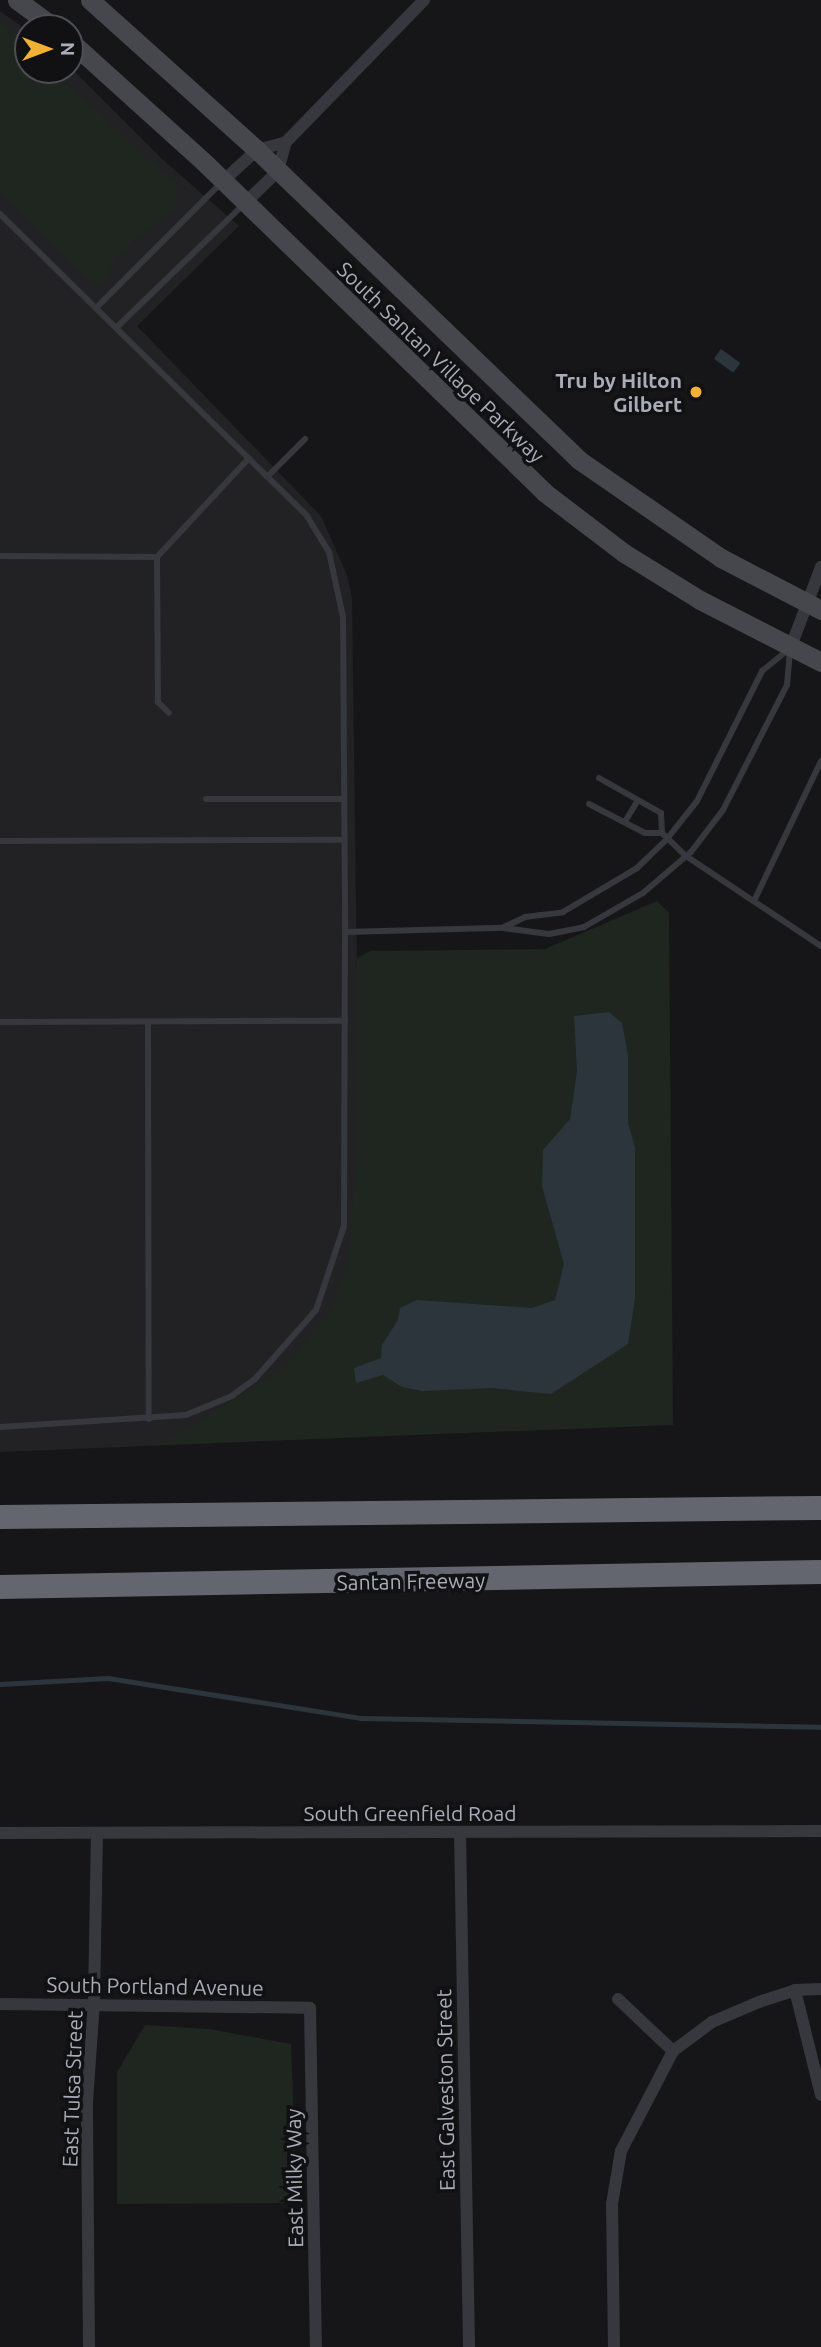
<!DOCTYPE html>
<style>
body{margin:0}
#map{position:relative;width:821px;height:2347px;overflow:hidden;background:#161618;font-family:Ubuntu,sans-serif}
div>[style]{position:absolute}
.built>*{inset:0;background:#222225}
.green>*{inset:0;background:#1e261f}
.water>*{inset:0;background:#2c353c;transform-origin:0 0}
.stream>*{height:5px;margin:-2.5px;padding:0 2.5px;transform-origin:2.5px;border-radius:2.5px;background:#2c353c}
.lane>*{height:6px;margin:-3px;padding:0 3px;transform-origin:3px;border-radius:3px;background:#37383d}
.street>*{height:12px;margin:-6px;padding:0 6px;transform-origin:6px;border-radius:6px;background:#37383d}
.secondary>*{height:19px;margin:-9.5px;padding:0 9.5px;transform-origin:9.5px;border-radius:9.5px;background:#45474d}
.highway>*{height:24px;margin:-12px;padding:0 12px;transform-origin:12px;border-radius:12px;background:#63666e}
.dots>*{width:19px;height:19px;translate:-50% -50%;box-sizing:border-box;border:4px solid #111113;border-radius:50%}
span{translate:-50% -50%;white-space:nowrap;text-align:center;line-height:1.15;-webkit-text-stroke:7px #111113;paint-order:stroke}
.street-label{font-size:21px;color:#a8adb8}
.poi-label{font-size:21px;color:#a8adb8;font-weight:700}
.right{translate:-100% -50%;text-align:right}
.north{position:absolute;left:14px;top:14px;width:70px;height:70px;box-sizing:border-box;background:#111113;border:2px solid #4d4f55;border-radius:50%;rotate:90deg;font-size:19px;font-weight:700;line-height:28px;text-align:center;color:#a8adb8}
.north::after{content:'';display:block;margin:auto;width:24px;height:32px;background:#f2b134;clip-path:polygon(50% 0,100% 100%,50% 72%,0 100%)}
</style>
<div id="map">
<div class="built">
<div style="clip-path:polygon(0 11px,28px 31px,28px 70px,70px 67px,162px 159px,239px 226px,137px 326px,321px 516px,347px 575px,352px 598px,363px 1437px,0 1452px)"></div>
</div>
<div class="green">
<div style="clip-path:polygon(0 21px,28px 47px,28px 70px,52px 70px,177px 184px,176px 208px,128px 246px,111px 264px,103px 285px,90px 281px,0 191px)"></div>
<div style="clip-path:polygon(657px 901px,669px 913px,673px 1425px,158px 1445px,283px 1369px,329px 1312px,348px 1263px,357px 1160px,357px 958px,370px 951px,545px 949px)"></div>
<div style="clip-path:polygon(145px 2025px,209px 2029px,291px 2044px,297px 2203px,117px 2204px,117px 2072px)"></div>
</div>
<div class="water">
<div style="left:721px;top:349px;width:24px;height:12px;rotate:36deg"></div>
<div style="clip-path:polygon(609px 1012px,622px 1023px,628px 1055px,628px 1123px,635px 1147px,635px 1298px,628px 1344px,551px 1394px,492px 1388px,423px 1391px,402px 1387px,383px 1375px,356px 1383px,354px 1368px,381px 1358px,382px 1345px,398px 1320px,400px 1308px,417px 1300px,532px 1308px,555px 1300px,564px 1264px,542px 1186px,543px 1150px,570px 1119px,577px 1072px,574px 1016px)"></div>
</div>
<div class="stream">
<div style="left:0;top:1684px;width:108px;rotate:-3.2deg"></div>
<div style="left:108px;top:1678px;width:255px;rotate:9deg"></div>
<div style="left:360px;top:1718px;width:461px;rotate:1.1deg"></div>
</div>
<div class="lane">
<div style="left:0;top:214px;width:431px;rotate:44.5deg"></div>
<div style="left:307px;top:516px;width:42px;rotate:58.6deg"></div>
<div style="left:329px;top:552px;width:66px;rotate:77.8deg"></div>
<div style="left:343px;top:617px;width:315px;rotate:89.6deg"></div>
<div style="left:345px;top:932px;width:294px;rotate:90.2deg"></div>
<div style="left:344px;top:1226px;width:89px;rotate:108.4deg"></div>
<div style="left:316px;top:1310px;width:92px;rotate:131.5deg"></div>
<div style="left:255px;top:1379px;width:29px;rotate:144deg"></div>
<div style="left:232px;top:1396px;width:50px;rotate:157.6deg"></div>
<div style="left:186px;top:1415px;width:186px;rotate:176.3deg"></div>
<div style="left:96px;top:308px;width:177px;rotate:-45deg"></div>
<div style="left:117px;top:327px;width:177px;rotate:-44.1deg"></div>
<div style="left:267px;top:477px;width:54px;rotate:-45deg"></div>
<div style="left:0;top:556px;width:157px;rotate:0.4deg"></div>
<div style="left:169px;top:713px;width:16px;rotate:-135deg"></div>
<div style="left:158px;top:702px;width:145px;rotate:-90.4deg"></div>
<div style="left:157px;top:557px;width:135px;rotate:-47.1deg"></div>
<div style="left:599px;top:778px;width:71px;rotate:29.4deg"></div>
<div style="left:661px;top:813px;width:20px;rotate:87deg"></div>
<div style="left:662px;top:833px;width:33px;rotate:44deg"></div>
<div style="left:686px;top:856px;width:162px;rotate:33.7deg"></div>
<div style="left:206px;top:799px;width:138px"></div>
<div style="left:589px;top:804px;width:63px;rotate:27.4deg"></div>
<div style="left:645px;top:833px;width:17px"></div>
<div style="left:626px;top:820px;width:23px;rotate:-59deg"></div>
<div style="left:0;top:841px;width:344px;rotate:-0.2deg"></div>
<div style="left:754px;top:901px;width:155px;rotate:-64.4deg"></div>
<div style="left:504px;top:927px;width:23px;rotate:-25deg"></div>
<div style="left:525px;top:917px;width:38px;rotate:-7deg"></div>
<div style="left:563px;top:912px;width:86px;rotate:-30.7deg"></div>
<div style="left:637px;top:868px;width:42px;rotate:-44deg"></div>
<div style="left:667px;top:839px;width:48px;rotate:-51.7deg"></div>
<div style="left:697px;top:801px;width:145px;rotate:-63.4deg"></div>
<div style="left:762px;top:671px;width:33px;rotate:-39deg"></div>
<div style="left:345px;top:932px;width:158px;rotate:-1.5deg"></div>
<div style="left:503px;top:928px;width:46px;rotate:7.4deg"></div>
<div style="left:549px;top:934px;width:36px;rotate:-11deg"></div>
<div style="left:584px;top:927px;width:68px;rotate:-30deg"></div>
<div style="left:643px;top:893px;width:63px;rotate:-40.5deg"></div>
<div style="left:691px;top:852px;width:53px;rotate:-52.7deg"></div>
<div style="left:723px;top:810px;width:140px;rotate:-62.9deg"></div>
<div style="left:787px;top:685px;width:34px;rotate:-85deg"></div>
<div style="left:0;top:1022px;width:345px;rotate:-0.2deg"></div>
<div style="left:148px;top:1022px;width:397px;rotate:89.9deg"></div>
</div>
<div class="street">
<div style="left:223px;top:181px;width:46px;rotate:-42.4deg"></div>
<div style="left:257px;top:150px;width:30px;rotate:-15deg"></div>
<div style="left:245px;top:203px;width:46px;rotate:-44.1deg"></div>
<div style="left:278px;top:171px;width:30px;rotate:-75deg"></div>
<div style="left:286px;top:142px;width:198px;rotate:-45.8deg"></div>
<div style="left:790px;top:649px;width:88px;rotate:-69.3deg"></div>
<div style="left:460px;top:1832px;width:515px;rotate:89deg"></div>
<div style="left:0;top:1833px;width:821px;rotate:-0.14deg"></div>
<div style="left:795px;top:1990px;width:108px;rotate:76.1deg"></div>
<div style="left:618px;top:1999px;width:76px;rotate:43.4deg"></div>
<div style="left:0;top:2004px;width:310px;rotate:0.7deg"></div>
<div style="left:310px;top:2008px;width:339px;rotate:89deg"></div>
<div style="left:89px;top:2347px;width:245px;rotate:-90.5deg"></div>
<div style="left:87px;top:2102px;width:100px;rotate:-86deg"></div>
<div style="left:94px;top:2002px;width:169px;rotate:-89deg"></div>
<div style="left:614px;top:2347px;width:143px;rotate:-90.8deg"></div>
<div style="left:612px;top:2204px;width:54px;rotate:-80.4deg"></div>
<div style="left:621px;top:2151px;width:113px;rotate:-62.5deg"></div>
<div style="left:673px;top:2051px;width:49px;rotate:-36.6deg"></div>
<div style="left:712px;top:2022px;width:51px;rotate:-23.1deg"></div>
<div style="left:759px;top:2002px;width:38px;rotate:-18deg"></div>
<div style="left:795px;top:1990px;width:26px;rotate:-2deg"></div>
</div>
<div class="secondary">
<div style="left:17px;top:0;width:47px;rotate:36.4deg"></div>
<div style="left:90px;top:0;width:224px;rotate:41.9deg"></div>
<div style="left:257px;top:150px;width:447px;rotate:43.9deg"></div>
<div style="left:579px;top:460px;width:173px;rotate:34.6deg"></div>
<div style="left:721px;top:558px;width:113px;rotate:27.5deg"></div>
<div style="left:70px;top:41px;width:185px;rotate:42.1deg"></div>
<div style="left:207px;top:165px;width:470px;rotate:44.1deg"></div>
<div style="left:544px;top:492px;width:101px;rotate:37.3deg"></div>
<div style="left:624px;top:553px;width:89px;rotate:31.7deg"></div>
<div style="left:700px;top:600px;width:136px;rotate:27.1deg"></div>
</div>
<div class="highway">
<div style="left:0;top:1517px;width:821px;rotate:-0.63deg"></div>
<div style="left:0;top:1587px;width:821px;rotate:-1.05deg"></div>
</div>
<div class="dots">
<div style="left:696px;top:392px;background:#f2b134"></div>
</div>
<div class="street-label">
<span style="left:441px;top:362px;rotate:44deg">South Santan Village Parkway</span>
<span style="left:411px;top:1581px;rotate:-1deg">Santan Freeway</span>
<span style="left:410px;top:1813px">South Greenfield Road</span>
<span style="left:155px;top:1986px;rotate:1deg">South Portland Avenue</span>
<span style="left:72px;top:2089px;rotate:-88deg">East Tulsa Street</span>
<span style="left:445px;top:2090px;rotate:-91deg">East Galveston Street</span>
<span style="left:294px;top:2178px;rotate:-91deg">East Milky Way</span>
</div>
<div class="poi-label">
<span class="right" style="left:682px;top:392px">Tru by Hilton<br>Gilbert</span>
</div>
<div class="north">N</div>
</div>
